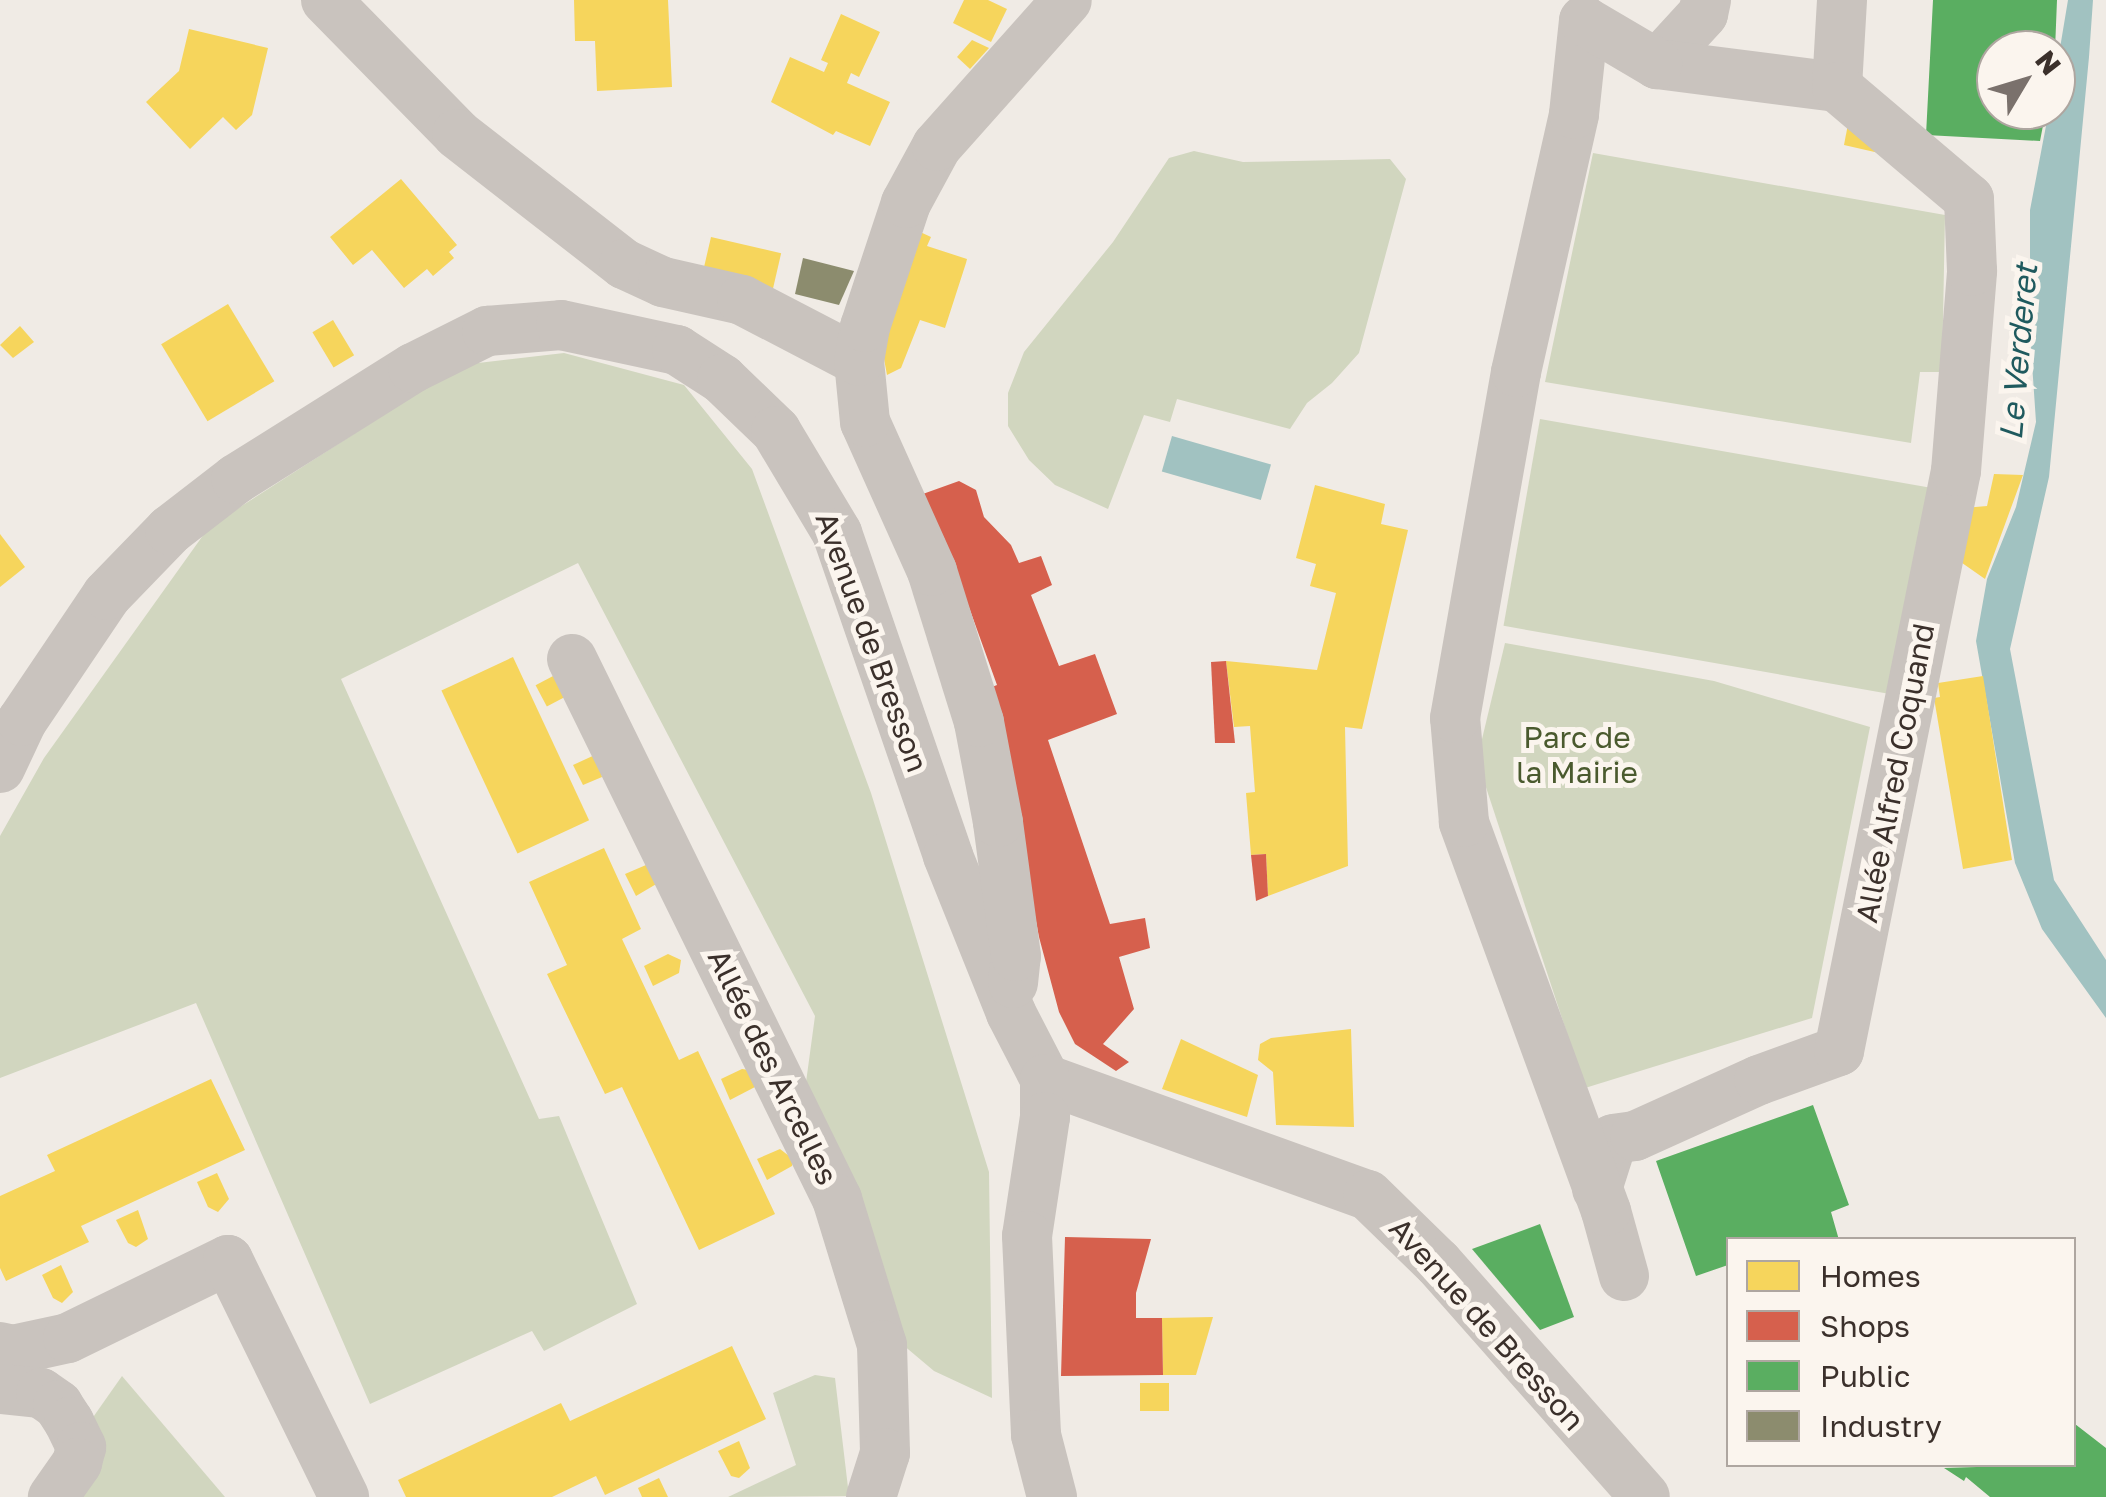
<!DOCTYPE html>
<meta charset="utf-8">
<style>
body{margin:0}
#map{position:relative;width:2106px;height:1497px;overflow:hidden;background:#f0ebe5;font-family:"Golos Text",sans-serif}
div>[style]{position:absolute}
.green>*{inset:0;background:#d1d6bf;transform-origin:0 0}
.water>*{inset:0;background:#a1c2c1;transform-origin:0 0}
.homes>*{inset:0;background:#f6d55c;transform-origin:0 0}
.shops>*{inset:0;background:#d6604d}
.public>*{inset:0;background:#5aae61}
.industry>*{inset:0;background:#8c8c6e}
.minor>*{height:50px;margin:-25px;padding:0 25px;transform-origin:25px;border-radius:25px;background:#c9c3be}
span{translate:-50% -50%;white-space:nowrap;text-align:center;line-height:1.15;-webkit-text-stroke:10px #fbf5ee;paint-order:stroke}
.street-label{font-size:30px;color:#3b302b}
.park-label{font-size:30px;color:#4a5a2e}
.water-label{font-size:32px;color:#1f5a5e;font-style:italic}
.legend{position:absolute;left:1726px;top:1237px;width:350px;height:230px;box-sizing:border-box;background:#fbf5ee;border:2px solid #aea6a0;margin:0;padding:12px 18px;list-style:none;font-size:30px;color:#3b302b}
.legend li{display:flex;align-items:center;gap:20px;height:50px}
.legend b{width:50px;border:2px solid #aea6a0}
.north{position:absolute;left:1976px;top:30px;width:100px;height:100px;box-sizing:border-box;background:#fbf5ee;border:2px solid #aea6a0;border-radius:50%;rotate:52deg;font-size:28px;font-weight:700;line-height:40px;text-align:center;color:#3b302b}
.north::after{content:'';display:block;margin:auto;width:35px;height:45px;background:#7a716c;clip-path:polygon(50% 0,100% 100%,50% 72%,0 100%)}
</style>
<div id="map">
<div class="green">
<div style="clip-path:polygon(1194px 151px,1243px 162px,1390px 159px,1406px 179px,1359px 353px,1332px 383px,1307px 403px,1290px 429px,1177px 399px,1170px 422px,1144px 415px,1108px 509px,1055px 485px,1029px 460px,1008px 426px,1008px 393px,1024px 352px,1113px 242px,1169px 158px)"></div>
<div style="clip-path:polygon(1593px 153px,1945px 215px,1942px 372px,1920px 372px,1911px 443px,1545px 382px)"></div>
<div style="clip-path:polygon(564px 353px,684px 385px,752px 469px,871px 793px,989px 1172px,992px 1398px,934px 1371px,896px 1339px,804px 1097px,815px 1016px,578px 563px,341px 679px,539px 1119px,559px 1116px,637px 1304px,544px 1351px,532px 1331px,370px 1404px,196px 1003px,0 1078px,0 836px,44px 758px,209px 527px,461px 365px)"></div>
<div style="left:1540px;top:419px;width:398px;height:210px;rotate:10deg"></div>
<div style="clip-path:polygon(1505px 643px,1714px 681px,1870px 727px,1812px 1018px,1585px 1088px,1477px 760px)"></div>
<div style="clip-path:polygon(815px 1375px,835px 1378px,849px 1496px,728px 1497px,796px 1465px,773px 1393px)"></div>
<div style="clip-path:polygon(122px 1376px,225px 1497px,37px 1497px)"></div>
</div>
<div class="water">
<div style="clip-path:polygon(2068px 0,2093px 0,2089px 57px,2049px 477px,2010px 649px,2054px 880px,2106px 960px,2106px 1018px,2042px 929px,2015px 863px,1976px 641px,1987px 579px,2016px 507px,2036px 422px,2030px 334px,2030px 210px,2049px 110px,2056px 110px,2056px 72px)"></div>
<div style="left:1172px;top:436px;width:103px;height:37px;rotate:16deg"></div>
</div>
<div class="homes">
<div style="clip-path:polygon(574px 0,668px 0,672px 87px,597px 91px,595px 41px,575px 41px)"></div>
<div style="clip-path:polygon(964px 0,988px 0,1007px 9px,991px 42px,953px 23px)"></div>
<div style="clip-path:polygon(841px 14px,880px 32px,859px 77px,851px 73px,847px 83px,890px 102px,870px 146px,836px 131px,833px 135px,771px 102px,790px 57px,824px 72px,828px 63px,821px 60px)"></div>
<div style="clip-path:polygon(189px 29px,268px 48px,252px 115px,236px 130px,223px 117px,190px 149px,146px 102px,179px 71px)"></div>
<div style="clip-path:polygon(972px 40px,989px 48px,970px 69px,957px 57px)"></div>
<div style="clip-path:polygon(1848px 124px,1879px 153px,1844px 145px)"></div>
<div style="clip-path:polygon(401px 179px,457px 245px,449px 252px,454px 258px,433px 276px,427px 269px,404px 288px,372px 250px,353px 265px,330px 237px)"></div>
<div style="clip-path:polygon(918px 231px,931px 237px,927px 246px,967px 259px,966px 263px,945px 328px,920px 320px,901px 368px,887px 375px,882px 348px)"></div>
<div style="left:711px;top:237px;width:72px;height:38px;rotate:13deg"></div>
<div style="left:228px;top:304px;width:90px;height:78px;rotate:59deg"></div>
<div style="left:333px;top:320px;width:41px;height:24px;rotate:59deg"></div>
<div style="clip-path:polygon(20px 326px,34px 342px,13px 358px,0 345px)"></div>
<div style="clip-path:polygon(1994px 474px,2023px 475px,1985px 579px,1955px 558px,1964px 508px,1987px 506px)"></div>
<div style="clip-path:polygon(1315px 485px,1385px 504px,1381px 524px,1408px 530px,1362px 729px,1345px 727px,1348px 866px,1268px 896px,1266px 854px,1251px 855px,1246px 793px,1255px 792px,1250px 726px,1234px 727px,1226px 661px,1317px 670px,1336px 593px,1310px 586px,1316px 564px,1296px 558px)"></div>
<div style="clip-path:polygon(0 534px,25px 567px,0 587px)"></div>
<div style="left:513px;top:657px;width:180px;height:79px;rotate:65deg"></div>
<div style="left:555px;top:675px;width:24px;height:22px;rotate:62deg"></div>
<div style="clip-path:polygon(1983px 676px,2012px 860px,1963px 869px,1934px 698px,1940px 697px,1938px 683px)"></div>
<div style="clip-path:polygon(597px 754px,602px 777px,583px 785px,573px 765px)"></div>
<div style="clip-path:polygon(604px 848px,641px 929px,622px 939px,679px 1060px,698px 1051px,775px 1214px,699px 1250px,622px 1087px,605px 1094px,547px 974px,567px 965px,529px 882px)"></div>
<div style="clip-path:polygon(646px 865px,658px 883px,636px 896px,625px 874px)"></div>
<div style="clip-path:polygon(668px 954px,681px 960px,679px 973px,653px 986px,644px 966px)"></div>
<div style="clip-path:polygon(1351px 1029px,1354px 1127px,1276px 1125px,1273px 1072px,1258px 1060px,1260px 1044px,1271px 1038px)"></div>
<div style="clip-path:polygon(1181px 1039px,1258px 1075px,1247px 1117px,1162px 1089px)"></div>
<div style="clip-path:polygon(742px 1069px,749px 1070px,755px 1087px,730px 1100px,721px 1079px)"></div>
<div style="clip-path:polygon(211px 1079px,245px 1150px,81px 1226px,89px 1242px,6px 1281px,0 1268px,0 1196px,55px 1171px,47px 1155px)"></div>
<div style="clip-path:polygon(780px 1149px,793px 1159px,792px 1166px,767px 1180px,757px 1159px)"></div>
<div style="clip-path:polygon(217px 1173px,229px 1199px,218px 1212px,208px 1207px,197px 1182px)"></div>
<div style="clip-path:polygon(138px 1210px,148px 1239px,136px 1247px,128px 1243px,116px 1220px)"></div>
<div style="clip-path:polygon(61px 1265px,73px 1292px,62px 1303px,53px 1298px,42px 1275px)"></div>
<div style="clip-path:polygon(1213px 1317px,1196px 1375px,1163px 1375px,1162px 1318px)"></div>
<div style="clip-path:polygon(732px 1346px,766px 1419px,605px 1495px,596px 1476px,552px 1497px,406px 1497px,398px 1480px,561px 1403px,570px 1421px)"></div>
<div style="left:1140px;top:1383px;width:29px;height:28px"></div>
<div style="clip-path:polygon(739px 1441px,750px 1468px,739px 1478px,731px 1476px,718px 1451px)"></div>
<div style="clip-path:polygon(659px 1478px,668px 1497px,642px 1497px,638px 1488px)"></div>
</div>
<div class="shops">
<div style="clip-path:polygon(959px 481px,976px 490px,984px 517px,1011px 545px,1019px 563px,1041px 556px,1052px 585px,1031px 595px,1059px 666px,1095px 654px,1117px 714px,1048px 740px,1110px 924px,1145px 918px,1150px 948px,1119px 957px,1134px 1009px,1103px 1044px,1129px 1062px,1116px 1071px,1075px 1044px,1059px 1012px,1039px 937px,992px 687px,997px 685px,944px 538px,920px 495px)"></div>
<div style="clip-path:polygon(1226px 661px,1235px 743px,1215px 743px,1211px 662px)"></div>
<div style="clip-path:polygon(1266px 854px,1268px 896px,1256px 901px,1251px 855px)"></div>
<div style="clip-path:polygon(1065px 1237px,1151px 1239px,1136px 1293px,1136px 1318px,1162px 1318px,1163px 1375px,1061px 1376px)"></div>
</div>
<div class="public">
<div style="clip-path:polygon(1933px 0,2057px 0,2055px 50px,1996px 50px,1996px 110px,2046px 110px,2040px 141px,1926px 135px)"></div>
<div style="clip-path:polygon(1813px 1105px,1849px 1205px,1831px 1212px,1839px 1240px,1728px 1240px,1728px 1265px,1696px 1276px,1656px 1161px)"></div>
<div style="clip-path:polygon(1540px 1224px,1574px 1317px,1540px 1330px,1472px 1249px)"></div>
<div style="clip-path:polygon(2075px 1424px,2106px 1448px,2106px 1497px,1990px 1497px,1966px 1477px,1964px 1481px,1944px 1468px,2074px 1464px)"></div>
</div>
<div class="industry">
<div style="clip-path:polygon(803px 258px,854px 271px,839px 305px,795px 294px)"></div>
</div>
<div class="minor">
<div style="left:326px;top:0;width:187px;rotate:45.6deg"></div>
<div style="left:457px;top:134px;width:212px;rotate:37.9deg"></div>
<div style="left:624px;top:264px;width:43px;rotate:24.8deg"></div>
<div style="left:663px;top:282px;width:81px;rotate:12.8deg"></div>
<div style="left:742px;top:300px;width:132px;rotate:27.5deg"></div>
<div style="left:1706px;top:0;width:14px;rotate:102deg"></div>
<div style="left:1703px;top:14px;width:68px;rotate:132.6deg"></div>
<div style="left:1657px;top:64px;width:181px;rotate:7.3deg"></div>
<div style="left:1837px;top:87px;width:87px;rotate:-86.7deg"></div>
<div style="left:572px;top:659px;width:602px;rotate:63.86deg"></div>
<div style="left:837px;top:1199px;width:153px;rotate:72.9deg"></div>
<div style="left:882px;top:1345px;width:108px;rotate:88.4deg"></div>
<div style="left:885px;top:1453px;width:46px;rotate:107.7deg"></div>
<div style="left:0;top:768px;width:52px;rotate:-64.9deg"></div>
<div style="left:22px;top:721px;width:152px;rotate:-56deg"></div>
<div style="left:107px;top:595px;width:91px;rotate:-45.9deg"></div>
<div style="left:170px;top:530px;width:83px;rotate:-37.7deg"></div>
<div style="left:236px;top:479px;width:209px;rotate:-32.1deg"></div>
<div style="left:413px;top:368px;width:83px;rotate:-26.6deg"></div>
<div style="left:487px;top:331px;width:74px;rotate:-4.6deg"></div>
<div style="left:561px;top:325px;width:119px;rotate:12.2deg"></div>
<div style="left:677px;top:350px;width:54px;rotate:32.8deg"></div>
<div style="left:722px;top:379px;width:75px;rotate:43.9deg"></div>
<div style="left:776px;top:431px;width:119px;rotate:59.1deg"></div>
<div style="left:837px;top:533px;width:342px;rotate:71deg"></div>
<div style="left:948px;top:856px;width:169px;rotate:68.1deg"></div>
<div style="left:1011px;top:1013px;width:74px;rotate:62.7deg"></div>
<div style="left:1045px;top:1079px;width:343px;rotate:19.8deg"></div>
<div style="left:1368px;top:1195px;width:98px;rotate:44.2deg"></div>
<div style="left:1438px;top:1263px;width:312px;rotate:48.5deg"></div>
<div style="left:1013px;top:983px;width:27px;rotate:-84deg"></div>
<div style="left:1016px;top:956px;width:135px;rotate:-97.7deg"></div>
<div style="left:998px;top:822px;width:102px;rotate:-100.8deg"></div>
<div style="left:979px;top:722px;width:158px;rotate:-107.3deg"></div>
<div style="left:932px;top:571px;width:163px;rotate:-114.2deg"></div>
<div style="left:865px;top:422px;width:61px;rotate:-95.6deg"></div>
<div style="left:859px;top:361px;width:35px;rotate:-80deg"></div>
<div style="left:865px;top:327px;width:131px;rotate:-71.7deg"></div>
<div style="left:906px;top:203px;width:65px;rotate:-61.5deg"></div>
<div style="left:937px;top:146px;width:195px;rotate:-48.3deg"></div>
<div style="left:1045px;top:1079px;width:38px;rotate:90deg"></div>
<div style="left:1045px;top:1117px;width:120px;rotate:98.6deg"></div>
<div style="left:1027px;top:1236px;width:199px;rotate:87.4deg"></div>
<div style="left:1036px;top:1435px;width:64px;rotate:75.5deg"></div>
<div style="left:1597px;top:1189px;width:52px;rotate:-72.3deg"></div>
<div style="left:1613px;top:1139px;width:22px;rotate:-8deg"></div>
<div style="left:1635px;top:1136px;width:136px;rotate:-24.3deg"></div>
<div style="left:1759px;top:1080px;width:85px;rotate:-19.9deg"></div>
<div style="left:1839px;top:1051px;width:592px;rotate:-78.6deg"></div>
<div style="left:1956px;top:471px;width:201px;rotate:-85.4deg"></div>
<div style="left:1972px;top:271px;width:72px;rotate:-92.4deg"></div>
<div style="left:1969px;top:199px;width:173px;rotate:-139.7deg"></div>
<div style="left:1624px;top:1276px;width:67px;rotate:-105.5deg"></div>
<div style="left:1606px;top:1211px;width:414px;rotate:-110.1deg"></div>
<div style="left:1464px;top:822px;width:104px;rotate:-94.9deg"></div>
<div style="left:1455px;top:718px;width:351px;rotate:-80deg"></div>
<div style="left:1516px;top:372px;width:264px;rotate:-77.3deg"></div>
<div style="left:1574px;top:114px;width:94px;rotate:-83.9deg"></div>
<div style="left:1584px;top:21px;width:85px;rotate:30.5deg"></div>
<div style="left:0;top:1347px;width:13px;rotate:13deg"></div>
<div style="left:13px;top:1350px;width:56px;rotate:-12.3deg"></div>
<div style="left:68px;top:1338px;width:178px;rotate:-26deg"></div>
<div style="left:228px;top:1260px;width:264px;rotate:63.9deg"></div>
<div style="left:0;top:1389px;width:41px;rotate:5.6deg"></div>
<div style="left:41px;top:1393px;width:21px;rotate:35deg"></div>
<div style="left:58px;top:1405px;width:20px;rotate:57deg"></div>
<div style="left:69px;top:1422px;width:28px;rotate:64deg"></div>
<div style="left:81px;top:1447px;width:16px;rotate:104deg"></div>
<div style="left:77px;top:1463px;width:42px;rotate:125.2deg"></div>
</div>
<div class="street-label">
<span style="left:872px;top:642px;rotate:70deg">Avenue de Bresson</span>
<span style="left:1895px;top:773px;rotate:-79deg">Allée Alfred Coquand</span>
<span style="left:773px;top:1067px;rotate:64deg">Allée des Arcelles</span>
<span style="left:1487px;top:1324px;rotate:48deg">Avenue de Bresson</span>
</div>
<div class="park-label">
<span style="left:1577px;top:754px">Parc de<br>la Mairie</span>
</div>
<div class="water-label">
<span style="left:2018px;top:352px;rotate:-85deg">Le Verderet</span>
</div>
<ul class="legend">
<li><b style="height:28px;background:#f6d55c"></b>Homes</li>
<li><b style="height:28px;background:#d6604d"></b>Shops</li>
<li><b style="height:28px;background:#5aae61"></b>Public</li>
<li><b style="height:28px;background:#8c8c6e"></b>Industry</li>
</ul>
<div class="north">N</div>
</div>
